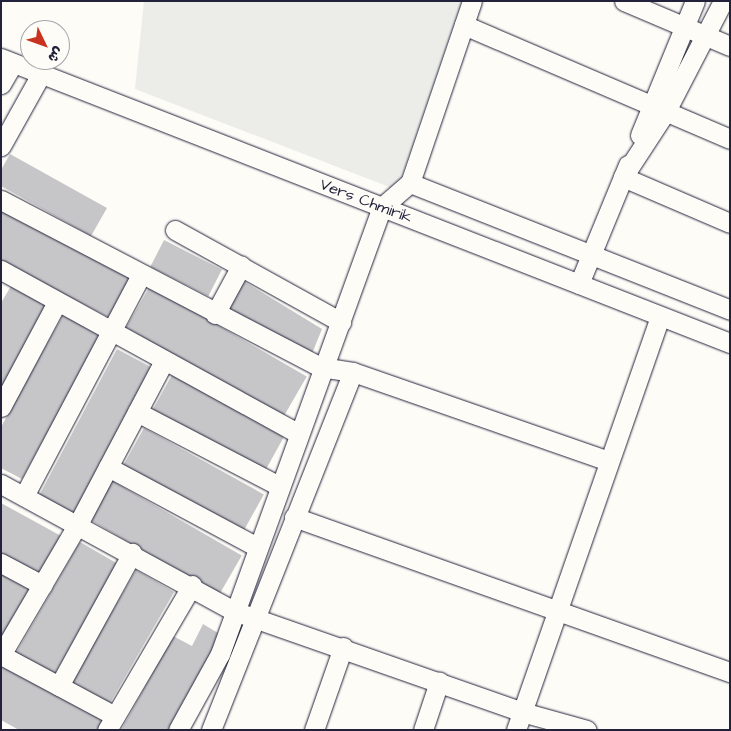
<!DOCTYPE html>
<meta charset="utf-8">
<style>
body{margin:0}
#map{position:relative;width:731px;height:731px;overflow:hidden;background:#fdfcf7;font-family:"Architects Daughter","Playpen Sans Arabic",sans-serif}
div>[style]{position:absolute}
.built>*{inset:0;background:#ecece9}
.building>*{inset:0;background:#c6c6c8;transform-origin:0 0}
.roads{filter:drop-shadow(0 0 1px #22223b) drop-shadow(0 0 1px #22223b)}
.minor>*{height:19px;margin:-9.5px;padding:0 9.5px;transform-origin:9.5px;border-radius:9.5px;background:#fdfcf7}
span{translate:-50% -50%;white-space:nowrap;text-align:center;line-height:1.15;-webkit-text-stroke:4px #fdfcf7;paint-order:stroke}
.street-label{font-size:16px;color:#22223b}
.frame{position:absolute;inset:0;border:2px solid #22223b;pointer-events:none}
.north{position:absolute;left:20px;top:20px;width:50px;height:50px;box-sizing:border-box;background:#fdfcf7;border:1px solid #a5a5ac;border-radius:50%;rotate:132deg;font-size:14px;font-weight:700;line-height:20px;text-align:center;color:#22223b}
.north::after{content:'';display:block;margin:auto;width:18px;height:22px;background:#c8321e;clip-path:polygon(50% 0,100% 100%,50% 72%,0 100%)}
</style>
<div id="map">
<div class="built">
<div style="clip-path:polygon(144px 1px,462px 1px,397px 190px,135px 89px)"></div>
</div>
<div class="building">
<div style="clip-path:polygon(10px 154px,107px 208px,91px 236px,1px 186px,1px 170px)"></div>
<div style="clip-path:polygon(1px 211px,135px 280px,114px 320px,1px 262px)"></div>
<div style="left:164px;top:240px;width:65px;height:30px;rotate:27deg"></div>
<div style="clip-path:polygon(240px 279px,322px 329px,311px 356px,224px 308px)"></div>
<div style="clip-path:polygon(11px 286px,49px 306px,1px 393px,1px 303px)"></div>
<div style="left:150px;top:286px;width:181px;height:48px;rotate:30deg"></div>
<div style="clip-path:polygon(64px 313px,102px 334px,22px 479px,1px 468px,1px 427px)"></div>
<div style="left:117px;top:349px;width:43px;height:166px;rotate:28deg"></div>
<div style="left:173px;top:373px;width:128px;height:46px;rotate:29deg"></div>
<div style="left:144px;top:428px;width:137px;height:43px;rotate:29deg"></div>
<div style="left:111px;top:480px;width:151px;height:45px;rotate:30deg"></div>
<div style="clip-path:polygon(1px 503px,63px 537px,42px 576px,1px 554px)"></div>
<div style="left:80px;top:542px;width:44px;height:129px;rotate:30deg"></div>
<div style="clip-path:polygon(1px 570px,36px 588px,1px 642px)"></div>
<div style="left:136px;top:570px;width:44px;height:129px;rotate:30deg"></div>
<div style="clip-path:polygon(203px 624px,218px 633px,212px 656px,170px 730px,121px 730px,173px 636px,192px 646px)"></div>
<div style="clip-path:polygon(1px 665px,105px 722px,100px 730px,19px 730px,1px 720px)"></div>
</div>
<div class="roads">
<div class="minor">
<div style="left:624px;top:1px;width:115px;rotate:23deg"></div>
<div style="left:723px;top:1px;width:124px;rotate:117.4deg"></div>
<div style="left:666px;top:111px;width:79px;rotate:123.1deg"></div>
<div style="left:623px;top:177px;width:116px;rotate:23.3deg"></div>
<div style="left:464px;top:25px;width:289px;rotate:23.2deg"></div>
<div style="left:1px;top:58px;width:783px;rotate:21.35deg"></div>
<div style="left:1px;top:84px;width:24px;rotate:-60deg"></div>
<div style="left:640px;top:135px;width:145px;rotate:-67.7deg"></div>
<div style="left:1px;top:146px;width:82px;rotate:-60.9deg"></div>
<div style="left:410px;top:183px;width:192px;rotate:-71.2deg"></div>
<div style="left:1px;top:200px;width:361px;rotate:27.6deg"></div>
<div style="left:321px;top:367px;width:32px;rotate:9deg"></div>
<div style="left:353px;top:372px;width:271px;rotate:19.2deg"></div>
<div style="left:175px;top:230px;width:190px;rotate:29deg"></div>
<div style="left:1px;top:270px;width:339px;rotate:28.8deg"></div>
<div style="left:579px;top:284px;width:129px;rotate:-67.6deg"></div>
<div style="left:215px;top:314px;width:55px;rotate:-61.6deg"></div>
<div style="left:1px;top:407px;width:119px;rotate:-61.9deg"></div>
<div style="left:137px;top:412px;width:160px;rotate:27.5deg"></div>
<div style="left:108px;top:467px;width:169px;rotate:28.2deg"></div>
<div style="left:1px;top:484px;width:265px;rotate:28.6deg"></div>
<div style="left:234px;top:611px;width:305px;rotate:19.3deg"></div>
<div style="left:522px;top:712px;width:67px;rotate:15.5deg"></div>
<div style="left:24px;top:496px;width:250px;rotate:-62.1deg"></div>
<div style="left:294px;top:517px;width:463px;rotate:19.6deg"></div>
<div style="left:1px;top:563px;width:47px;rotate:28.2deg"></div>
<div style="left:59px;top:686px;width:152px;rotate:-61.2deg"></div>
<div style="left:115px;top:716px;width:129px;rotate:-151.8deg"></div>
<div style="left:1px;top:655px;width:152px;rotate:-59.6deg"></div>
<div style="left:78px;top:524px;width:184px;rotate:-62.2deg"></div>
<div style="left:107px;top:730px;width:168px;rotate:-59.6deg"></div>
<div style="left:178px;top:730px;width:87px;rotate:-61.1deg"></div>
<div style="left:220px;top:654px;width:475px;rotate:-70.1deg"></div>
<div style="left:382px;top:207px;width:37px;rotate:-41deg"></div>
<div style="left:410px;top:183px;width:344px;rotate:21.6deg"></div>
<div style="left:211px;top:730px;width:385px;rotate:-68.4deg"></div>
<div style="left:314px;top:730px;width:88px;rotate:-70.7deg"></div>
<div style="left:423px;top:730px;width:51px;rotate:-71.6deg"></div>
<div style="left:516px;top:730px;width:438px;rotate:-70.8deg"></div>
</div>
</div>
<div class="street-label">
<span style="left:366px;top:201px;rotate:21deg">Vers Chmirik</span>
</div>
<div class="frame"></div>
<div class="north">ش</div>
</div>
